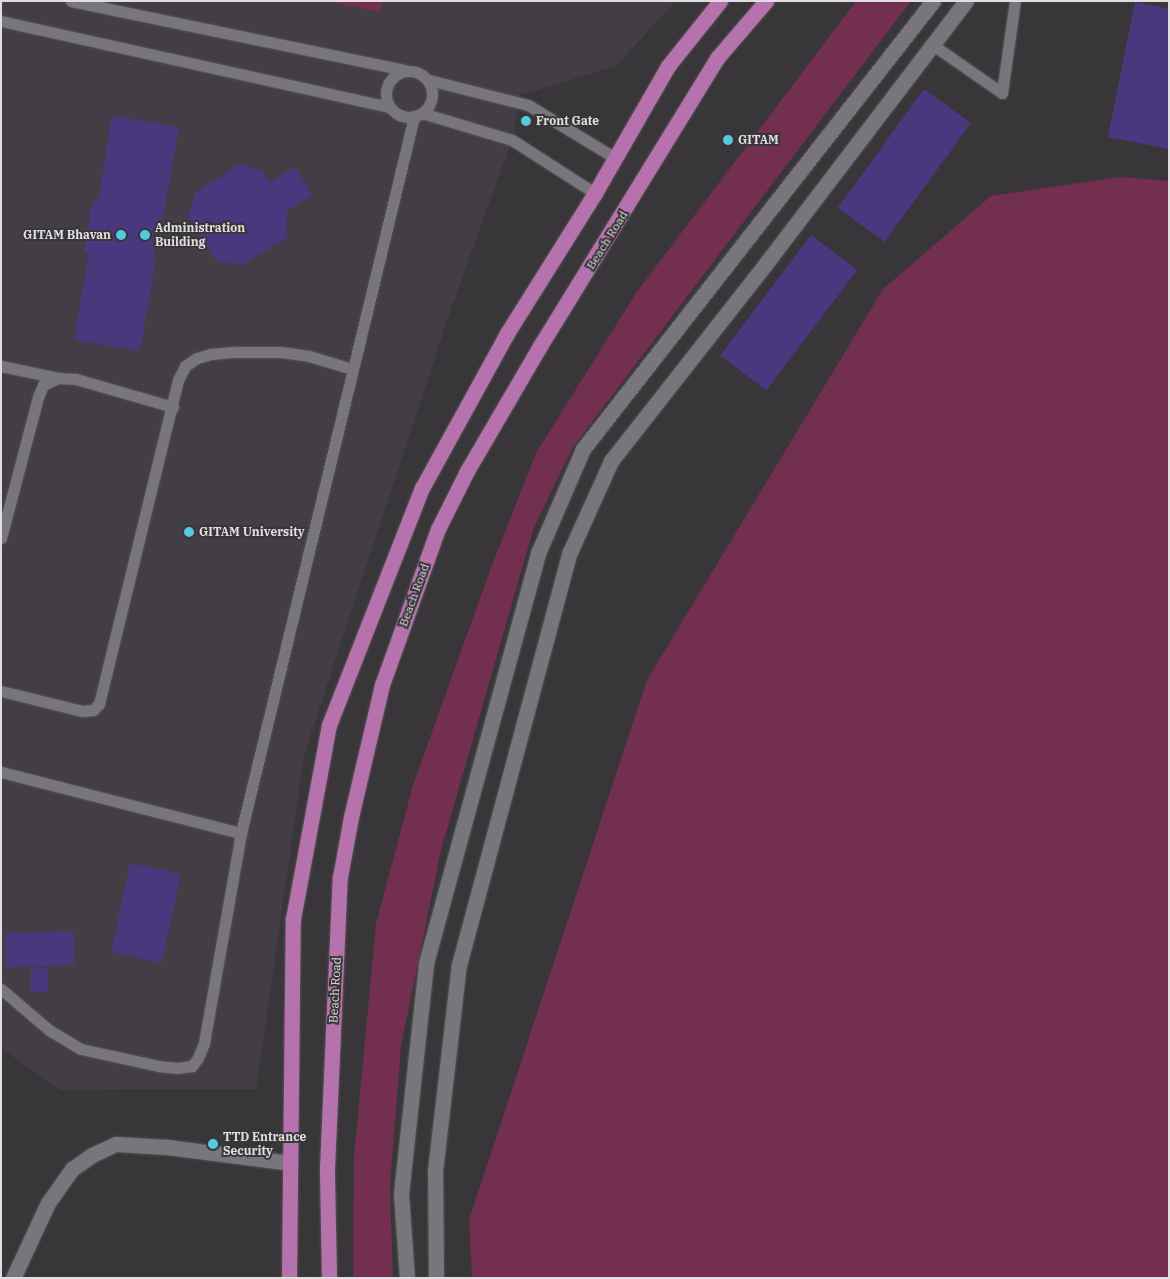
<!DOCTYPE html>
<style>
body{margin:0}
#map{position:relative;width:1170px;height:1279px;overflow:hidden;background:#39363a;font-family:"IBM Plex Serif",serif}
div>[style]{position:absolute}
.built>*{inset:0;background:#433d46}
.green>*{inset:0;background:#722f4f}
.building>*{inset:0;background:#4a387e;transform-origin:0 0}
.roads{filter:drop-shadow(0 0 1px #565457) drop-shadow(0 0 1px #565457)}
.lane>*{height:11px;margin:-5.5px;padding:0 5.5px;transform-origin:5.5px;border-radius:5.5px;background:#79767b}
.lane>.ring{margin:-5.5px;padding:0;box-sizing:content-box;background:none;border:11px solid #79767b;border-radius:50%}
.street>*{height:15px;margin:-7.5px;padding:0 7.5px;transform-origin:7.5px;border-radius:7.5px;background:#79767b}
.secondary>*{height:15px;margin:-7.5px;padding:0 7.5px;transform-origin:7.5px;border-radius:7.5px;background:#79767b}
.primary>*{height:15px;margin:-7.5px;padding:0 7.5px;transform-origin:7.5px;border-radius:7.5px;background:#b672ad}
.dots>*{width:14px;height:14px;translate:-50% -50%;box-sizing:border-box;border:2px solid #39363a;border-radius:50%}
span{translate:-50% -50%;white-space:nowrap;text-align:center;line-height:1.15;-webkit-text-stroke:4px #39363a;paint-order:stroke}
.poi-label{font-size:12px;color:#e0dee1;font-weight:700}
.left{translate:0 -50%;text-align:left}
.right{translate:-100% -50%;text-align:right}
.street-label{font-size:12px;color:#e0dee1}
.frame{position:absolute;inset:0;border:2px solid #e0dee1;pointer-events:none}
</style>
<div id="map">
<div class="built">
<div style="clip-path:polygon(1px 1px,676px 1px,616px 66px,520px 95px,512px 140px,451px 309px,304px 755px,256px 1089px,60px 1090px,1px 1048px)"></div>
</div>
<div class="green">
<div style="clip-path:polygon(325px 1px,382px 1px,380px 12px)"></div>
<div style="clip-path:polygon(856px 1px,911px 1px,573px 447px,534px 527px,441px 850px,401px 1046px,390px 1186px,393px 1278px,353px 1278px,354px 1157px,376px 924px,413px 785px,492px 565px,536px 453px,636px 293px)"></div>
<div style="clip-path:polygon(1120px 177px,1169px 181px,1169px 1278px,472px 1278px,469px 1220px,647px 680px,883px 289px,991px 196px)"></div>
</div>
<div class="building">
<div style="clip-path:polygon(1135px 2px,1169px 9px,1169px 149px,1108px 137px)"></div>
<div style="left:924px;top:89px;width:58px;height:147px;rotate:36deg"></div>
<div style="clip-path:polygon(112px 116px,179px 127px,163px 218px,159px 218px,153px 258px,156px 259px,140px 351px,74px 340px,89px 253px,84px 252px,92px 201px,98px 202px)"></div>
<div style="clip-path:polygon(240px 164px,262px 171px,269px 183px,295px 167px,312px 195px,287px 211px,287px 238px,242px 265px,216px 261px,188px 216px,195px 193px)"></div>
<div style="left:811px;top:235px;width:58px;height:151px;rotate:37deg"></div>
<div style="left:130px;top:863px;width:52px;height:91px;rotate:12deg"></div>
<div style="left:73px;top:931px;width:34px;height:68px;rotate:88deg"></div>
<div style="left:31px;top:968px;width:17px;height:24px"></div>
</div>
<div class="roads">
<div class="lane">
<div style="left:71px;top:1px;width:340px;rotate:11.7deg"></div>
<div style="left:1px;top:21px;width:397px;rotate:12.5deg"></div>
<div style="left:933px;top:45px;width:84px;rotate:34.8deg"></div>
<div style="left:1002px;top:93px;width:93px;rotate:-82deg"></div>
<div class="ring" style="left:386px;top:71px;width:35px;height:35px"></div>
<div style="left:429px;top:80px;width:102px;rotate:14.2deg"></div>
<div style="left:528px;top:105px;width:102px;rotate:31.3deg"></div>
<div style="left:422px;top:113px;width:94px;rotate:16.7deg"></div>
<div style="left:512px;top:140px;width:98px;rotate:32.6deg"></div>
<div style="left:1px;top:366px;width:58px;rotate:11.9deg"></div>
<div style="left:1px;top:538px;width:146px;rotate:-75.3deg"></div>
<div style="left:38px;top:397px;width:13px;rotate:-67deg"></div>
<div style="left:43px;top:385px;width:17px;rotate:-25deg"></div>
<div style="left:58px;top:378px;width:18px;rotate:3deg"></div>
<div style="left:76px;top:379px;width:101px;rotate:16.1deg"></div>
<div style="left:1px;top:691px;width:83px;rotate:13.9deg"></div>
<div style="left:82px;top:711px;width:11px;rotate:-5deg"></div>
<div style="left:93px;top:710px;width:8px;rotate:-45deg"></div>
<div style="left:99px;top:704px;width:333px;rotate:-76.3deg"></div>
<div style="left:178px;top:380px;width:16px;rotate:-63deg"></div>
<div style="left:185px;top:366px;width:14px;rotate:-34deg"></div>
<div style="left:197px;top:358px;width:15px;rotate:-16deg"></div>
<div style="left:211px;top:354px;width:25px;rotate:-5deg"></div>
<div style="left:236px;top:352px;width:45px"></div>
<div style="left:281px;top:352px;width:28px;rotate:8deg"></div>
<div style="left:309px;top:356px;width:45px;rotate:16.8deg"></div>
<div style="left:1px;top:772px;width:248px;rotate:14.3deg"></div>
<div style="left:241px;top:833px;width:737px;rotate:-76.42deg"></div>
<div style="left:1px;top:989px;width:63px;rotate:40.5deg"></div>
<div style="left:49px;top:1030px;width:37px;rotate:31deg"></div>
<div style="left:81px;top:1049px;width:79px;rotate:12.4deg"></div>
<div style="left:158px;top:1066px;width:18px;rotate:6deg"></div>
<div style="left:176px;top:1068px;width:16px;rotate:-7deg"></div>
<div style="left:192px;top:1066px;width:10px;rotate:-53deg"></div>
<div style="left:198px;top:1058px;width:16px;rotate:-68deg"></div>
<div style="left:204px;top:1043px;width:213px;rotate:-80deg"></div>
</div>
<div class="street">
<div style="left:13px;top:1278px;width:83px;rotate:-65deg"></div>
<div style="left:48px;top:1203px;width:42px;rotate:-54.8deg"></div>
<div style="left:72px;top:1169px;width:24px;rotate:-35deg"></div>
<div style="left:92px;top:1155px;width:26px;rotate:-25deg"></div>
<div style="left:116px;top:1144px;width:51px;rotate:3.4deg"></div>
<div style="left:167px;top:1147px;width:124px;rotate:7.4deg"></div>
</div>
<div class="secondary">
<div style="left:407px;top:1278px;width:84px;rotate:-94.1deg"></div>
<div style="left:401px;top:1194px;width:232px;rotate:-83.8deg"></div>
<div style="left:426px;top:963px;width:427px;rotate:-74.7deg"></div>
<div style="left:539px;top:551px;width:111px;rotate:-66.7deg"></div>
<div style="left:583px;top:449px;width:569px;rotate:-52deg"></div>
<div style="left:436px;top:1278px;width:107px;rotate:-90.5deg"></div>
<div style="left:435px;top:1171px;width:207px;rotate:-83.4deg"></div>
<div style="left:459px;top:965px;width:428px;rotate:-75deg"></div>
<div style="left:570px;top:552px;width:100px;rotate:-65.7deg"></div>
<div style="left:611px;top:461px;width:253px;rotate:-51.9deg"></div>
<div style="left:767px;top:262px;width:328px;rotate:-52.7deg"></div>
</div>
<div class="primary">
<div style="left:289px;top:1278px;width:359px;rotate:-89.4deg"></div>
<div style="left:293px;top:919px;width:197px;rotate:-79.5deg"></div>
<div style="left:329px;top:725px;width:255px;rotate:-68.6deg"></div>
<div style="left:422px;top:488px;width:175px;rotate:-61.2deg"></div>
<div style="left:506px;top:335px;width:168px;rotate:-57.9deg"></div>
<div style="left:595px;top:193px;width:146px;rotate:-60.1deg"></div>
<div style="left:668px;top:66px;width:83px;rotate:-51.3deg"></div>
<div style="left:329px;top:1278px;width:109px;rotate:-91.1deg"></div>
<div style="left:327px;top:1169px;width:292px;rotate:-87.5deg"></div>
<div style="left:340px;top:877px;width:61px;rotate:-79.6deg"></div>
<div style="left:351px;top:817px;width:136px;rotate:-76.8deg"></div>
<div style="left:382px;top:685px;width:166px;rotate:-70.3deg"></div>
<div style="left:438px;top:529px;width:65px;rotate:-63.4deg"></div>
<div style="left:467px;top:471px;width:145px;rotate:-59.7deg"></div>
<div style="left:540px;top:346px;width:339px;rotate:-58.4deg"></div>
<div style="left:718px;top:57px;width:74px;rotate:-49.4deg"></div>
</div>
</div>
<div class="dots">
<div style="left:526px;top:121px;background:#55cadf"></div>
<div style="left:728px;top:140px;background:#55cadf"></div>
<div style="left:121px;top:235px;background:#55cadf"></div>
<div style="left:145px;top:235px;background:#55cadf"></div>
<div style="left:189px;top:532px;background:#55cadf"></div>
<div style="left:213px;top:1144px;background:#55cadf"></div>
</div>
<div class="poi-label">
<span class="left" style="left:536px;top:121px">Front Gate</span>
<span class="left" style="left:738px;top:140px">GITAM</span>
<span class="left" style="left:155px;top:235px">Administration<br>Building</span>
<span class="right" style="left:111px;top:235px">GITAM Bhavan</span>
<span class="left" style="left:199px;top:532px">GITAM University</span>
<span class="left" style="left:223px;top:1144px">TTD Entrance<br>Security</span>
</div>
<div class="street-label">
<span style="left:607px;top:240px;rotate:-58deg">Beach Road</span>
<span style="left:414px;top:595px;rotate:-70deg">Beach Road</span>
<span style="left:335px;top:990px;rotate:-87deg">Beach Road</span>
</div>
<div class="frame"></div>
</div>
